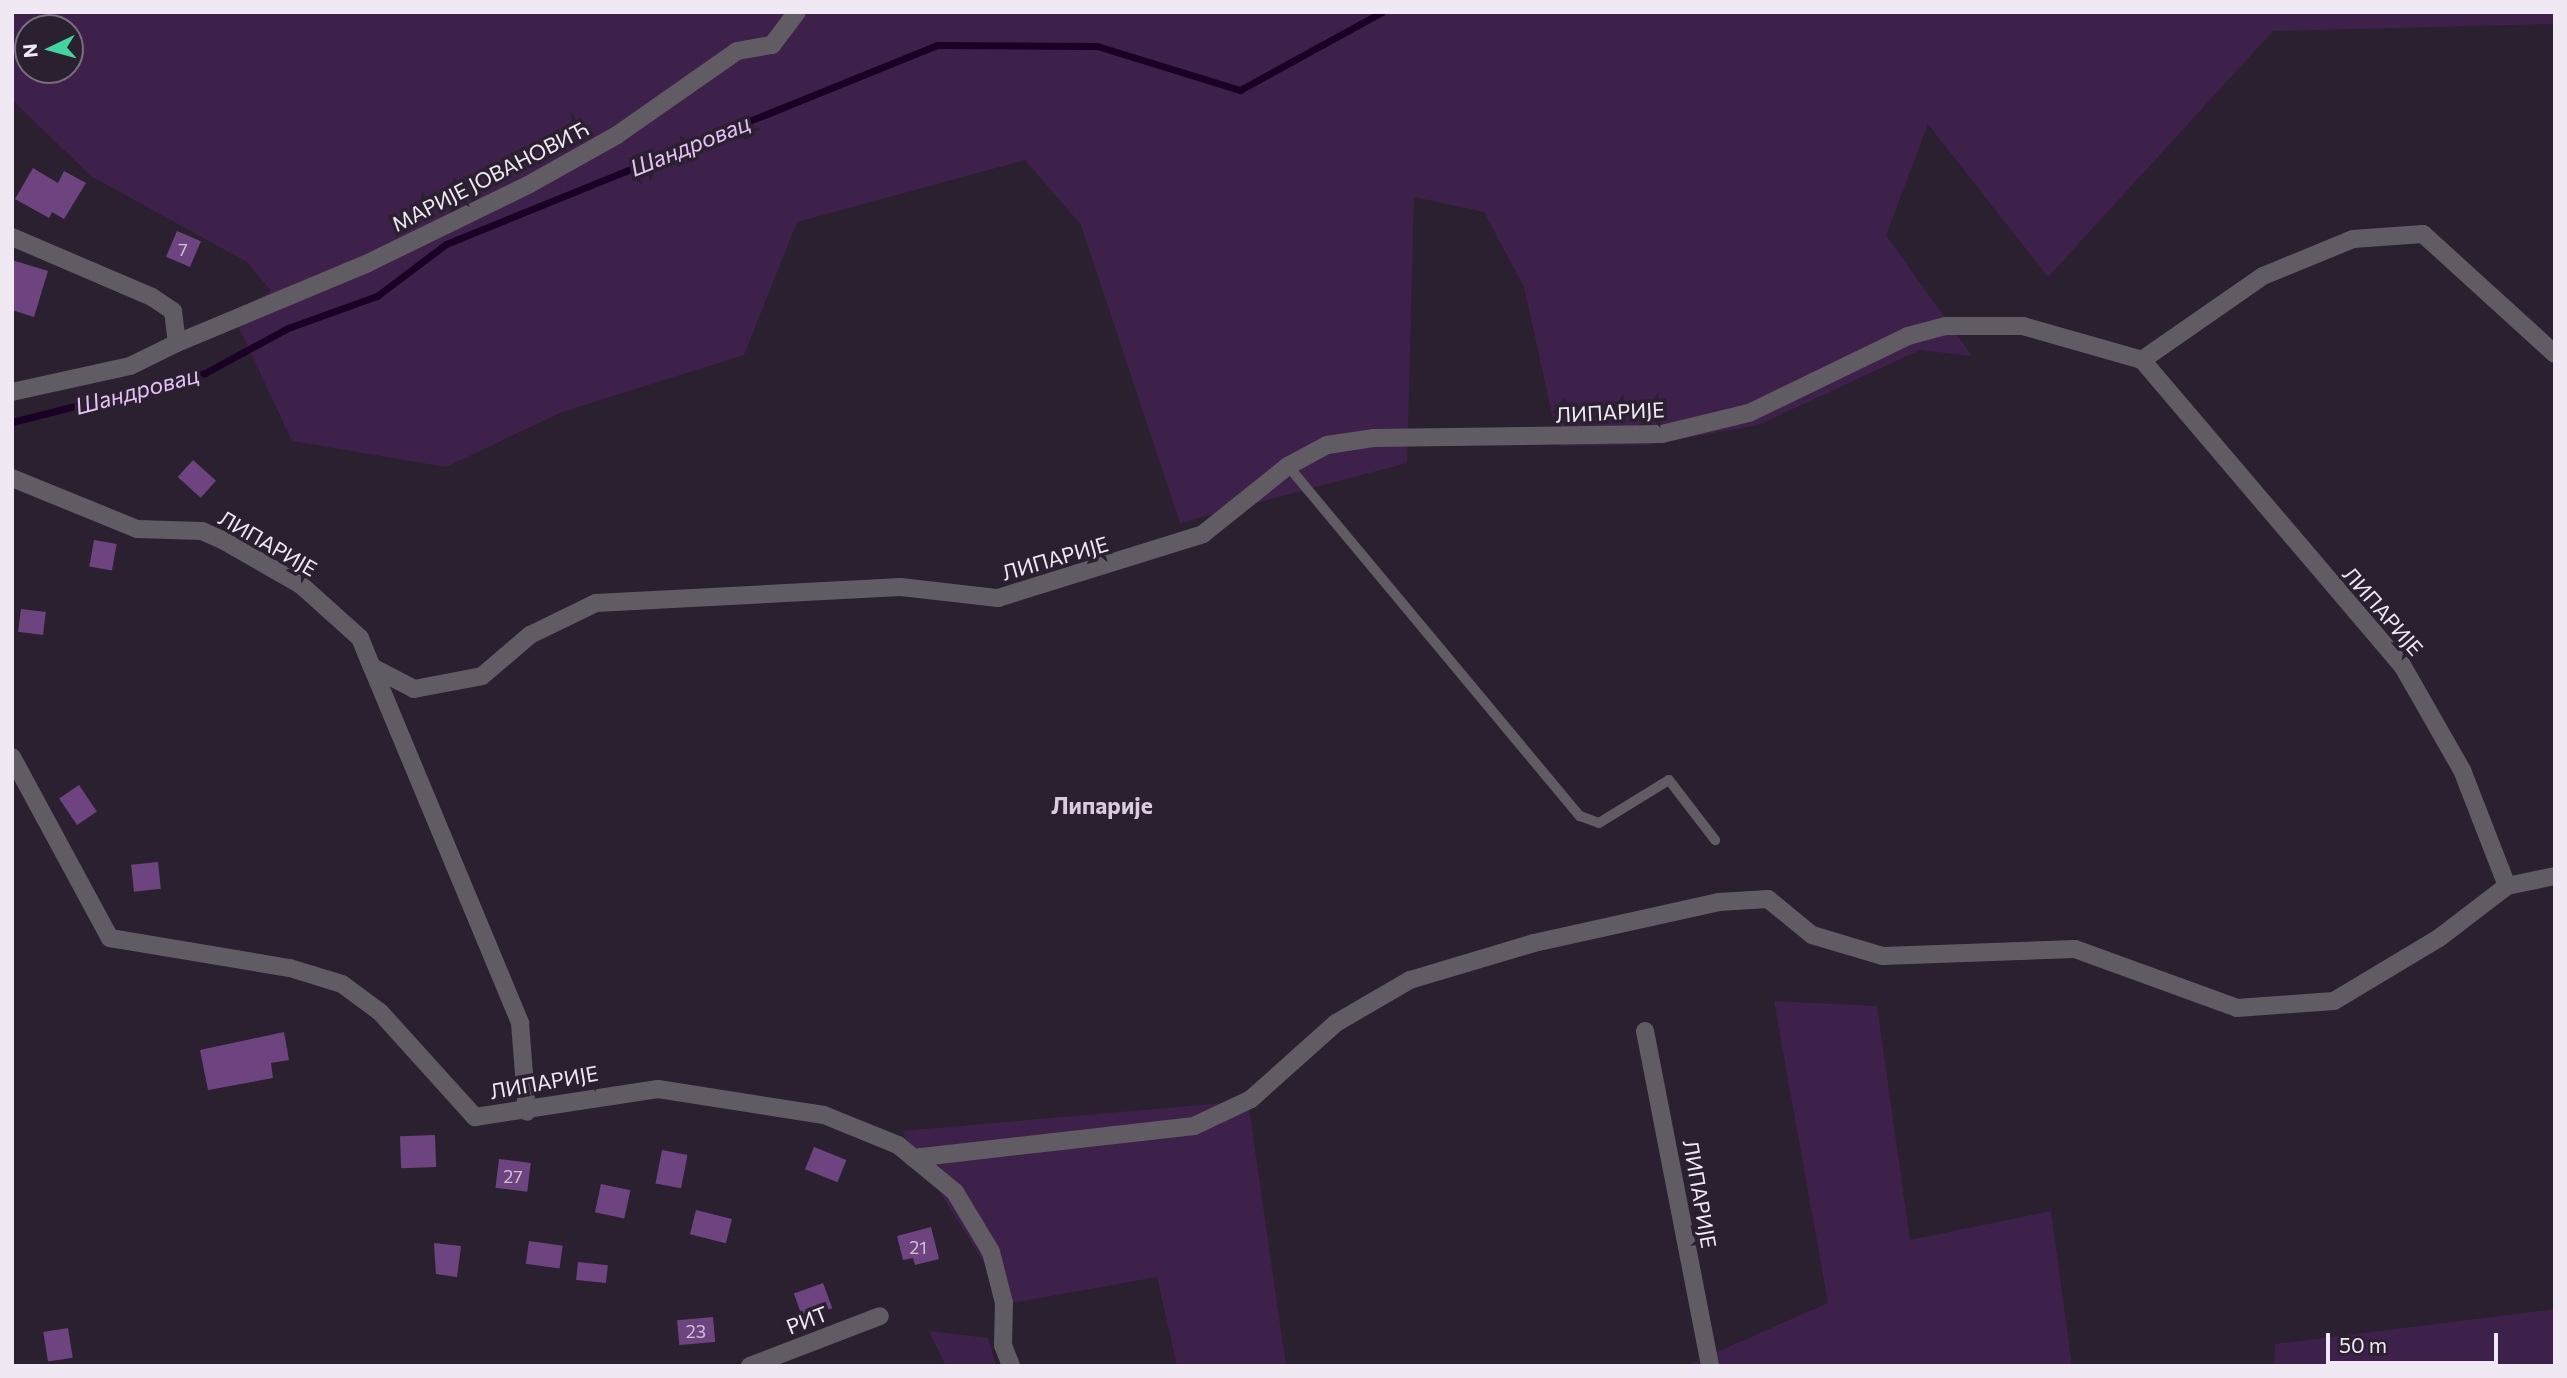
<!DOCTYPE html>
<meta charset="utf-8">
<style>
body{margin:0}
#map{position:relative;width:2567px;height:1378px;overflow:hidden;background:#2a202f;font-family:Commissioner,sans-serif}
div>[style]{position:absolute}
.green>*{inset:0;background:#3e214a}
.stream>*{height:7px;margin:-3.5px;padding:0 3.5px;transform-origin:3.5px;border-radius:3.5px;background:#1b0026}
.building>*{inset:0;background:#6e4480;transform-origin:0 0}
.lane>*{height:10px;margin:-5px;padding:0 5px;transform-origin:5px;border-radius:5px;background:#615c64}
.street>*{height:18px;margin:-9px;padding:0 9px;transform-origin:9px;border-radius:9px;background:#615c64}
span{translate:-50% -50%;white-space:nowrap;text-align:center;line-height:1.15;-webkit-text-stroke:7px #2a202f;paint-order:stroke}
.number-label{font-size:18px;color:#d0c0d6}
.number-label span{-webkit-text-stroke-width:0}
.street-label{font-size:21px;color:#f0e9f3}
.water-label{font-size:23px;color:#e5c1f6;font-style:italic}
.neighbourhood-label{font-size:23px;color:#d9cce0;font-weight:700}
.frame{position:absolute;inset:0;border:14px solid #f0e9f3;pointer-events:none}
.north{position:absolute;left:14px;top:14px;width:70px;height:70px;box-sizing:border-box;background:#2a202f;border:2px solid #79707d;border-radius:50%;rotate:265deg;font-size:19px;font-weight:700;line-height:28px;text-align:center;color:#f0e9f3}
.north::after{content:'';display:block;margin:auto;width:24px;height:32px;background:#43d4a0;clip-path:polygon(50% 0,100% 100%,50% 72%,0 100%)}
.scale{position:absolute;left:2326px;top:1333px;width:172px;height:32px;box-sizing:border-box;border:4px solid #f0e9f3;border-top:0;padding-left:9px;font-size:21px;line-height:24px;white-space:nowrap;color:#f0e9f3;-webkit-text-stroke:5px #2a202f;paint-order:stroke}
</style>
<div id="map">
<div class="green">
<div style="clip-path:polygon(evenodd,12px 12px,2555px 12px,2555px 24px,2273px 31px,2048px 277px,1928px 124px,1886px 235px,1972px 356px,1920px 350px,1758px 425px,1646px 445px,1559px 446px,1524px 287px,1484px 212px,1414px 197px,1407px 463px,1180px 523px,1081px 225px,1025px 160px,797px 222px,744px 355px,562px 412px,446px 467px,292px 441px,233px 315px,271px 291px,247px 262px,91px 176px,12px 100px,12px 12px,28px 28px,70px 28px,70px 70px,28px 70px,28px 28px)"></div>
<div style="clip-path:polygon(1774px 1001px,1877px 1006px,1910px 1240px,2051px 1211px,2072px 1366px,1685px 1366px,1828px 1303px)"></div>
<div style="clip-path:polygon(1248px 1101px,1286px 1366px,1177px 1366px,1157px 1277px,1000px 1305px,993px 1277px,902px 1131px)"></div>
<div style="clip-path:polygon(2555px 1309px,2555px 1366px,2274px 1366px,2275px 1344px)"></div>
<div style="clip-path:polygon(929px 1331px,988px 1338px,996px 1366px,946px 1366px)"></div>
</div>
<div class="stream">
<div style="left:12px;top:422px;width:199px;rotate:-14.2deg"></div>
<div style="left:205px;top:373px;width:94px;rotate:-28.5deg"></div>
<div style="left:288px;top:328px;width:95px;rotate:-19.8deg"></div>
<div style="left:377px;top:296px;width:86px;rotate:-37deg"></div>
<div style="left:446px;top:244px;width:530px;rotate:-22.06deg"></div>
<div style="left:937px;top:45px;width:160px;rotate:0.4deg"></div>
<div style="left:1097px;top:46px;width:150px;rotate:17.1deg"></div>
<div style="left:1240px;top:90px;width:162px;rotate:-28.8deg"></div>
</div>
<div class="building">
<div style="clip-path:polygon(33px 168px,58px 183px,64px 171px,86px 183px,64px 219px,52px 212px,49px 218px,15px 199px)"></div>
<div style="left:177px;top:231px;width:26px;height:28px;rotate:23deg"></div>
<div style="clip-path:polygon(12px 260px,48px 271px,34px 317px,12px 310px)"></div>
<div style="left:193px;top:460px;width:31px;height:23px;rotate:42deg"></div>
<div style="left:94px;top:540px;width:23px;height:27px;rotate:10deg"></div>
<div style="left:21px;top:609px;width:25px;height:23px;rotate:7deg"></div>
<div style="left:79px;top:785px;width:32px;height:24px;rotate:56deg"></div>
<div style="left:158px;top:862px;width:27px;height:27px;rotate:84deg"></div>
<div style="clip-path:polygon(284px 1032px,289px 1060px,271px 1063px,273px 1078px,208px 1090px,200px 1050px)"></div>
<div style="left:435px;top:1135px;width:32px;height:35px;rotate:88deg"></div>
<div style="left:814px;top:1147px;width:35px;height:24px;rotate:22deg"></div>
<div style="left:662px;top:1150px;width:26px;height:34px;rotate:11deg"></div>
<div style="left:499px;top:1159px;width:32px;height:29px;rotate:7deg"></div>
<div style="left:601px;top:1184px;width:30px;height:29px;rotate:12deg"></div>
<div style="left:696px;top:1210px;width:37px;height:25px;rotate:14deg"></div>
<div style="clip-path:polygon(931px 1227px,939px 1259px,915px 1265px,913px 1258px,903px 1260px,897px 1236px)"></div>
<div style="left:529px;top:1241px;width:34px;height:23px;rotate:8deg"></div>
<div style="clip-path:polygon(434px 1243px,461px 1246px,457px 1277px,436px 1274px)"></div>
<div style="left:578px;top:1262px;width:30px;height:18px;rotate:6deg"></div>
<div style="left:823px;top:1283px;width:27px;height:31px;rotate:70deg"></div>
<div style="left:713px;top:1317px;width:25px;height:36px;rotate:85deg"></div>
<div style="left:68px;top:1328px;width:30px;height:25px;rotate:81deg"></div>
</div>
<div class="lane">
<div style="left:1288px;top:466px;width:456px;rotate:50.2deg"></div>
<div style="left:1580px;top:816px;width:20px;rotate:20deg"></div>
<div style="left:1599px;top:823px;width:82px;rotate:-31.6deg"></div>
<div style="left:1669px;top:780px;width:76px;rotate:52.5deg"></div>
</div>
<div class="street">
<div style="left:12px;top:237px;width:152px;rotate:23.2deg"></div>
<div style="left:152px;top:297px;width:25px;rotate:34deg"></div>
<div style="left:173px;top:311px;width:32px;rotate:83deg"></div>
<div style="left:177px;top:343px;width:52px;rotate:153.9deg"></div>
<div style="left:130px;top:366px;width:121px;rotate:167.6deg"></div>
<div style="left:177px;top:343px;width:207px;rotate:-22.7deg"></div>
<div style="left:368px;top:263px;width:178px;rotate:-26deg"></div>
<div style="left:528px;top:185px;width:102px;rotate:-29.3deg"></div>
<div style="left:617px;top:135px;width:146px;rotate:-35deg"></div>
<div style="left:737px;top:51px;width:36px;rotate:-10deg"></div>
<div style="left:772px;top:45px;width:41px;rotate:-52.9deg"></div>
<div style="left:2142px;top:360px;width:147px;rotate:-34.8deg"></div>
<div style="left:2263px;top:276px;width:97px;rotate:-22.3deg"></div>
<div style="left:2353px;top:239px;width:70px;rotate:-4.1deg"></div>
<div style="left:2423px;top:234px;width:178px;rotate:42.3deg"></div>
<div style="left:12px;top:478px;width:135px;rotate:22.2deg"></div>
<div style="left:137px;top:529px;width:65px;rotate:1.8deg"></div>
<div style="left:202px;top:531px;width:24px;rotate:24deg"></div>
<div style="left:224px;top:541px;width:89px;rotate:29.7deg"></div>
<div style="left:301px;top:585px;width:79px;rotate:41.9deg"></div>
<div style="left:360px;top:638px;width:31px;rotate:68deg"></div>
<div style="left:372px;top:667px;width:47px;rotate:27.6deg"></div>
<div style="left:414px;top:689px;width:69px;rotate:-10.8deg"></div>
<div style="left:482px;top:676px;width:63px;rotate:-40.5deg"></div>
<div style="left:530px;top:635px;width:73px;rotate:-25.9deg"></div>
<div style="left:596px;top:603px;width:305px;rotate:-3deg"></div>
<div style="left:901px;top:587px;width:98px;rotate:6.5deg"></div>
<div style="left:998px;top:598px;width:215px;rotate:-17.3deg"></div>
<div style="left:1203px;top:534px;width:109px;rotate:-38.7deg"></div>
<div style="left:1288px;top:466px;width:44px;rotate:-28.3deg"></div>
<div style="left:1327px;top:445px;width:48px;rotate:-8.5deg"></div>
<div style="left:1374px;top:438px;width:288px;rotate:-0.8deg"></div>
<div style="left:1662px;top:434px;width:89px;rotate:-13.6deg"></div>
<div style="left:1749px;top:413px;width:177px;rotate:-25.8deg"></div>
<div style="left:1908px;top:336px;width:39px;rotate:-15deg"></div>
<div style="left:1946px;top:326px;width:77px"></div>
<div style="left:2023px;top:326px;width:124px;rotate:15.9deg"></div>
<div style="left:2142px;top:360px;width:401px;rotate:49.6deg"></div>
<div style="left:2402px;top:665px;width:121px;rotate:60.3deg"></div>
<div style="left:2462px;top:770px;width:124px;rotate:68.8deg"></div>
<div style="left:2507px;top:886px;width:49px;rotate:-11.8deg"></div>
<div style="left:372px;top:667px;width:386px;rotate:67.4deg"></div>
<div style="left:520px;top:1023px;width:89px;rotate:85.5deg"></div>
<div style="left:12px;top:757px;width:206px;rotate:61.6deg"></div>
<div style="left:110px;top:938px;width:182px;rotate:9.5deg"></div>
<div style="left:290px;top:968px;width:54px;rotate:17.1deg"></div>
<div style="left:342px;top:984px;width:47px;rotate:36.4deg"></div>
<div style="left:380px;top:1012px;width:142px;rotate:47.9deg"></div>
<div style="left:475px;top:1117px;width:185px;rotate:-8.7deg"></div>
<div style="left:658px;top:1089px;width:168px;rotate:8.9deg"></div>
<div style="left:824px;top:1115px;width:80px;rotate:22.1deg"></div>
<div style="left:898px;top:1145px;width:74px;rotate:39.5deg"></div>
<div style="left:955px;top:1192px;width:70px;rotate:59deg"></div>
<div style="left:991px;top:1252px;width:53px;rotate:75.7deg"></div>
<div style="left:1004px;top:1303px;width:42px;rotate:91.4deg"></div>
<div style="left:1003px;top:1345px;width:22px;rotate:69deg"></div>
<div style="left:1645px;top:1031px;width:341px;rotate:79deg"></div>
<div style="left:913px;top:1158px;width:283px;rotate:-6.5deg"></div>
<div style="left:1194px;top:1126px;width:63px;rotate:-25.3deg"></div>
<div style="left:1251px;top:1099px;width:114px;rotate:-41.8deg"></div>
<div style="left:1336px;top:1023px;width:86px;rotate:-30.2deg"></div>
<div style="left:1410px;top:980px;width:129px;rotate:-16.6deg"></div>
<div style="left:1534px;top:943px;width:189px;rotate:-12.5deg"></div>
<div style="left:1719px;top:902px;width:49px;rotate:-3.5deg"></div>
<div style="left:1768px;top:899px;width:57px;rotate:39.3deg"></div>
<div style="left:1812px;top:935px;width:74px;rotate:16.5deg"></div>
<div style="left:1883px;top:956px;width:192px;rotate:-2.1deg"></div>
<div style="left:2075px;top:949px;width:172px;rotate:20deg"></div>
<div style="left:2237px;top:1008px;width:97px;rotate:-4.1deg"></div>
<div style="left:2334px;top:1001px;width:122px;rotate:-31deg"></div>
<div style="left:2439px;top:938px;width:86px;rotate:-37.4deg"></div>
<div style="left:750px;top:1366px;width:139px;rotate:-21deg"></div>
</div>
<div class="number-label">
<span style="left:183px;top:249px">7</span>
<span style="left:513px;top:1176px">27</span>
<span style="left:918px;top:1247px">21</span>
<span style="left:696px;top:1331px">23</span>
</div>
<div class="street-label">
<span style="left:490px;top:176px;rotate:-27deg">МАРИЈЕ ЈОВАНОВИЋ</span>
<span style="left:1610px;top:412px;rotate:-3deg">ЛИПАРИЈЕ</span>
<span style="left:268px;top:543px;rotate:30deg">ЛИПАРИЈЕ</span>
<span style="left:1055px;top:558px;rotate:-16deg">ЛИПАРИЈЕ</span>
<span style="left:2383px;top:611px;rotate:49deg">ЛИПАРИЈЕ</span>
<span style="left:544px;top:1082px;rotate:-10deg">ЛИПАРИЈЕ</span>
<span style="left:1700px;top:1194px;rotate:80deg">ЛИПАРИЈЕ</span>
<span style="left:807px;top:1320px;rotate:-21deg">РИТ</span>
</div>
<div class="water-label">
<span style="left:690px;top:145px;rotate:-22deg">Шандровац</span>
<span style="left:137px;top:390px;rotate:-15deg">Шандровац</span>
</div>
<div class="neighbourhood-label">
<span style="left:1102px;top:805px">Липарије</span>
</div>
<div class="frame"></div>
<div class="north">N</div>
<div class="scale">50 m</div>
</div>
